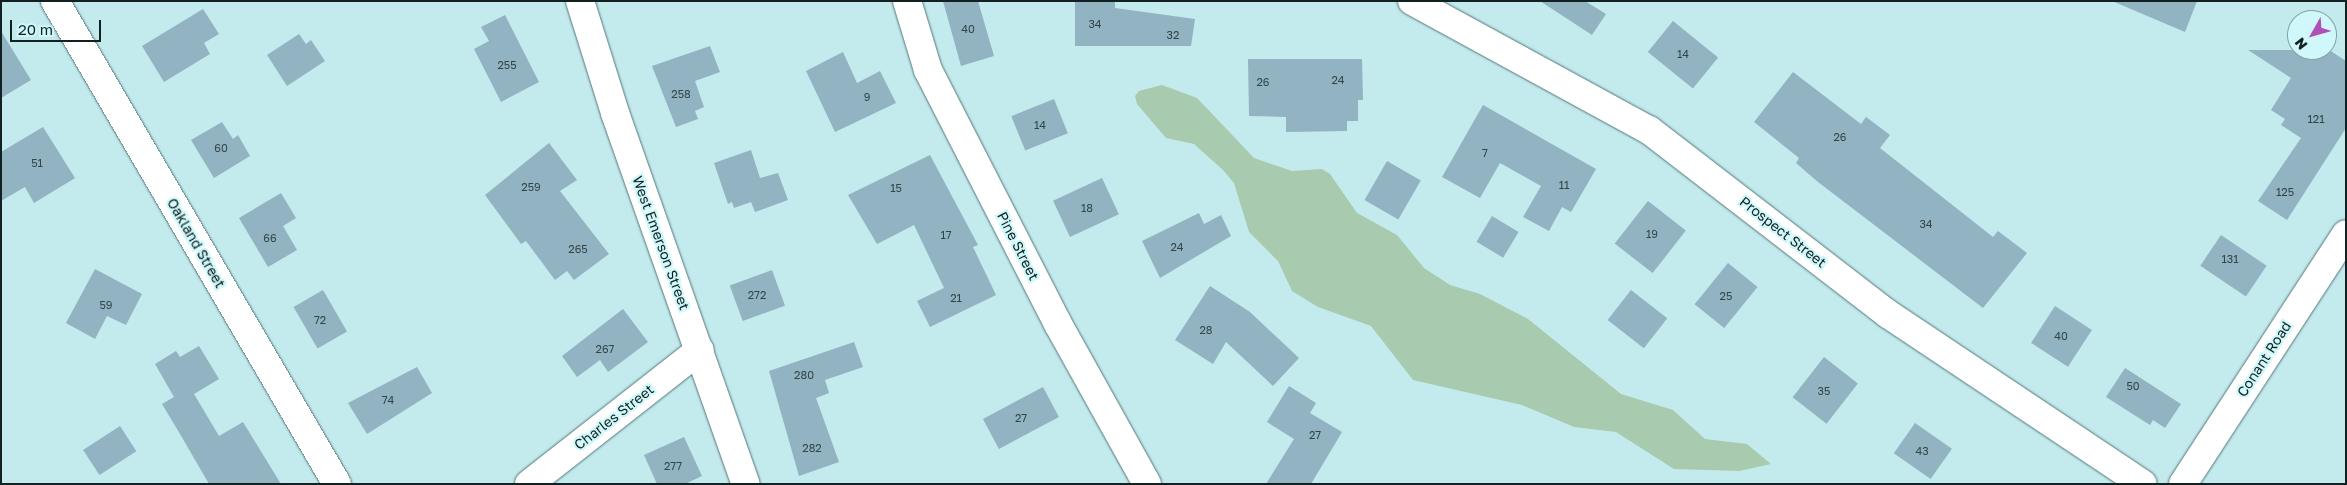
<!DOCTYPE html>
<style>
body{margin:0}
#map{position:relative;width:2347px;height:485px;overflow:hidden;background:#c3eaed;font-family:"Golos Text",sans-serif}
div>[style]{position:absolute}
.green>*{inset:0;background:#a8caaf}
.building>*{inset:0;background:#92b3c1;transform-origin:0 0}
.roads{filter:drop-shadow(0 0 1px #537779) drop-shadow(0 0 1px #537779)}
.minor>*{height:28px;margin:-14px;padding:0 14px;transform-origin:14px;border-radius:14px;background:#fff}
span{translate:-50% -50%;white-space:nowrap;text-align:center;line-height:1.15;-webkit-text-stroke:4.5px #d0f8fa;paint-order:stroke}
.number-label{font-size:11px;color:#314549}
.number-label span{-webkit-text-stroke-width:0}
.street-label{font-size:14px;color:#112021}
.frame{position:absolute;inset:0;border:2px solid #112021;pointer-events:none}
.north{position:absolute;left:2287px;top:10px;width:50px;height:50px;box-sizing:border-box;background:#d0f8fa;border:1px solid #84a2a3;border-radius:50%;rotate:232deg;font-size:14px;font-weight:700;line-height:20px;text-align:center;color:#112021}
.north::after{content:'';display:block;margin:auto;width:18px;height:22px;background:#af4fb7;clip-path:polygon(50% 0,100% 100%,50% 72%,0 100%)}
.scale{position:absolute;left:10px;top:20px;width:91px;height:22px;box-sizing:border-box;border:2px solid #112021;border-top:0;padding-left:6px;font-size:15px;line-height:18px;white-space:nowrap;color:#112021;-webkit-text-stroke:4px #d0f8fa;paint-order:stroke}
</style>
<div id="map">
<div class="green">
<div style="clip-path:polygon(1162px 85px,1197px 98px,1254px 158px,1292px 171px,1322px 169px,1330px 174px,1357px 213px,1397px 235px,1424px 268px,1450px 285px,1480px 294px,1528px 319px,1621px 394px,1673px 410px,1705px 439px,1747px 444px,1771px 464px,1739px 471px,1674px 469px,1616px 432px,1574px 427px,1522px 405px,1413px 380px,1371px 326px,1318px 307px,1292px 291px,1278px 261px,1249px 232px,1234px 183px,1223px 170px,1194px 144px,1166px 138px,1137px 104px,1135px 96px,1139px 91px)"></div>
</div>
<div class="building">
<div style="clip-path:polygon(943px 1px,978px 1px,994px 56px,961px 66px)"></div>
<div style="clip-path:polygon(1075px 1px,1115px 1px,1115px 8px,1195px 19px,1191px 46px,1075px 46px)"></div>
<div style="clip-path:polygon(1540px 1px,1585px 1px,1606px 14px,1592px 35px)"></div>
<div style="clip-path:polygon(2112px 1px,2197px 1px,2185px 32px)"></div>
<div style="clip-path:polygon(203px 9px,219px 34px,204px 43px,210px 54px,164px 82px,142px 46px)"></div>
<div style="clip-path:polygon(505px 15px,539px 82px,501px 102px,474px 49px,489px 41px,481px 27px)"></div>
<div style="left:1673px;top:21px;width:58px;height:40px;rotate:39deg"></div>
<div style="clip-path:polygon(1px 31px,31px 80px,1px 98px)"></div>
<div style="clip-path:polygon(299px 34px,306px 44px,311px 40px,325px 61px,287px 86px,267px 55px)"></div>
<div style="clip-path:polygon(710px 46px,720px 72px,695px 81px,704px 107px,695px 111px,698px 119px,676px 127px,652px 66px)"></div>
<div style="clip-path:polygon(2248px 50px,2329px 50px,2346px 61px,2346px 128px,2287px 220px,2258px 201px,2301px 138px,2281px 125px,2285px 119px,2271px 110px,2291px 78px)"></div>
<div style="clip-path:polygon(843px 52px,857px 83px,880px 71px,896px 103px,835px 132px,806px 71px)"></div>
<div style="clip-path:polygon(1248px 59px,1362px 59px,1363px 100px,1358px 100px,1358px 121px,1347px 121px,1347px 131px,1286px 132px,1286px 117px,1249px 116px)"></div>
<div style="clip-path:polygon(1793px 72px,1861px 124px,1866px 117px,1890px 135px,1880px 148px,1993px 237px,1998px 231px,2027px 253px,1983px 308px,1818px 182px,1796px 163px,1799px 158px,1754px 122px)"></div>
<div style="left:1054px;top:99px;width:37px;height:46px;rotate:68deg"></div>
<div style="clip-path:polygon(1483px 105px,1596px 169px,1571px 212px,1562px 207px,1549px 231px,1523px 217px,1541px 186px,1500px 163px,1480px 198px,1442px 177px)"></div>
<div style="clip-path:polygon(222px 122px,233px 139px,238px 135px,250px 156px,214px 178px,191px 140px)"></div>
<div style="clip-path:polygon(43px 127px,75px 178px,34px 203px,25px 187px,1px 201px,1px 152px)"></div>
<div style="clip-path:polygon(549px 143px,577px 180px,560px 191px,609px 254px,574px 280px,567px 271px,555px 280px,526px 241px,521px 244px,485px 195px)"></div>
<div style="clip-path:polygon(751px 150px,760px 178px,778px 173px,788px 200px,755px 212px,751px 202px,734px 208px,732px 202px,728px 204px,714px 163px)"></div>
<div style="clip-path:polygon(930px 155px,978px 245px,973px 247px,996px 295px,930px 327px,917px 301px,944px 288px,914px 225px,877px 244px,848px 195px)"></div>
<div style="left:1387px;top:161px;width:39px;height:45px;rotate:30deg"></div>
<div style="left:1102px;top:178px;width:40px;height:54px;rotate:65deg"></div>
<div style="clip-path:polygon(281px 193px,296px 218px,283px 226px,297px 250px,268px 267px,239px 218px)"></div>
<div style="left:1648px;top:201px;width:48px;height:54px;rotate:38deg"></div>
<div style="clip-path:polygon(1199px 213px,1204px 224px,1221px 215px,1231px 236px,1160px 278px,1142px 241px)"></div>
<div style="left:1492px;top:216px;width:31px;height:30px;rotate:31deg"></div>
<div style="left:2221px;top:235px;width:55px;height:37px;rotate:34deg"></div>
<div style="left:1728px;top:263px;width:38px;height:53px;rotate:39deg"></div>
<div style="clip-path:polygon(95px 269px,142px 294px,126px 325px,107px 316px,95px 339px,66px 323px)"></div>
<div style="left:772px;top:270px;width:38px;height:45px;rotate:70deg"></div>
<div style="clip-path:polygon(1210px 286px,1250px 312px,1299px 358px,1273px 386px,1226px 342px,1213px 364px,1175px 340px)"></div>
<div style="left:323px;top:290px;width:48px;height:34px;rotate:60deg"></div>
<div style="left:1631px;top:290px;width:46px;height:38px;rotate:38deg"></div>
<div style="left:2055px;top:306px;width:44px;height:44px;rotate:33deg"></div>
<div style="clip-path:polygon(623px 309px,648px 342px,608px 372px,600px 360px,577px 377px,562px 356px)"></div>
<div style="clip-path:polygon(854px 342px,863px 367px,825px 380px,829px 393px,816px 398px,839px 462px,799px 476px,769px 371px)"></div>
<div style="clip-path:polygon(199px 346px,219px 379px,194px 394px,219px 436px,243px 422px,281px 484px,209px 484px,180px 434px,162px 404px,174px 397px,155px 364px,176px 351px,180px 357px)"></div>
<div style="left:1824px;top:357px;width:43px;height:51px;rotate:38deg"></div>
<div style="clip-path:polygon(417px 367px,432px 393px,367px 434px,348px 403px)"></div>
<div style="clip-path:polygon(2125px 368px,2181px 404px,2165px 428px,2153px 420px,2150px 425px,2106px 397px)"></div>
<div style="clip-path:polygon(1289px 386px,1316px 403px,1310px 413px,1342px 432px,1311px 484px,1266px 484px,1294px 439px,1267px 422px)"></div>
<div style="left:1043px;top:387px;width:34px;height:68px;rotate:62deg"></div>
<div style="left:1915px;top:423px;width:45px;height:37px;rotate:35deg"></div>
<div style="left:120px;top:426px;width:30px;height:44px;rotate:57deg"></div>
<div style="clip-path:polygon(684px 437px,702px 476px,685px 484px,657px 484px,644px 455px)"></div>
</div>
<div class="roads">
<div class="minor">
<div style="left:55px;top:1px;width:559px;rotate:59.72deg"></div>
<div style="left:580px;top:1px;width:117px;rotate:72.6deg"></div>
<div style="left:615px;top:113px;width:393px;rotate:70.6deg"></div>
<div style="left:907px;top:1px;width:72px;rotate:73.1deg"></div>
<div style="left:928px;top:70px;width:285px;rotate:62.9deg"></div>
<div style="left:1058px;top:324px;width:183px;rotate:60.9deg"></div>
<div style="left:1412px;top:1px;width:270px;rotate:28.6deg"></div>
<div style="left:1649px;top:130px;width:302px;rotate:37.6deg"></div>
<div style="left:1888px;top:314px;width:306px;rotate:33.7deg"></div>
<div style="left:529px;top:484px;width:217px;rotate:-38.1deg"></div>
<div style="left:2183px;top:484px;width:298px;rotate:-56.9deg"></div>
</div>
</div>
<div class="number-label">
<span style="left:1095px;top:24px">34</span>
<span style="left:968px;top:29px">40</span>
<span style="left:1173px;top:35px">32</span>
<span style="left:1683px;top:54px">14</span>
<span style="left:507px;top:65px">255</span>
<span style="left:1338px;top:80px">24</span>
<span style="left:1263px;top:82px">26</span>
<span style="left:681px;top:94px">258</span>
<span style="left:867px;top:97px">9</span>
<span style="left:2316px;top:119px">121</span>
<span style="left:1040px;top:125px">14</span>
<span style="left:1840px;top:137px">26</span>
<span style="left:221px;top:148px">60</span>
<span style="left:1485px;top:153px">7</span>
<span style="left:37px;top:163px">51</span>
<span style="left:1564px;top:185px">11</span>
<span style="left:531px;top:187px">259</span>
<span style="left:896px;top:188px">15</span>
<span style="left:2285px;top:192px">125</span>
<span style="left:1087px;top:208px">18</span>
<span style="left:1926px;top:224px">34</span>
<span style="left:1652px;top:234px">19</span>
<span style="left:946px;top:235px">17</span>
<span style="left:270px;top:238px">66</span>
<span style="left:1177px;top:247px">24</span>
<span style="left:578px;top:249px">265</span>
<span style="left:2230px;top:259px">131</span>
<span style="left:757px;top:295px">272</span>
<span style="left:1726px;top:296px">25</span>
<span style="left:956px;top:298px">21</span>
<span style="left:106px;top:305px">59</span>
<span style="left:320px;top:320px">72</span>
<span style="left:1206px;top:330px">28</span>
<span style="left:2061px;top:336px">40</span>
<span style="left:605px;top:349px">267</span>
<span style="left:804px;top:375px">280</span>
<span style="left:2133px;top:386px">50</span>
<span style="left:1824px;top:391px">35</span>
<span style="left:388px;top:400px">74</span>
<span style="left:1021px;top:418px">27</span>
<span style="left:1315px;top:435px">27</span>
<span style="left:812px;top:448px">282</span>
<span style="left:1922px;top:451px">43</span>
<span style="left:673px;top:466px">277</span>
</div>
<div class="street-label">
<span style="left:1783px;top:232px;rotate:38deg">Prospect Street</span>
<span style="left:196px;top:243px;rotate:60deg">Oakland Street</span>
<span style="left:661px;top:243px;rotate:70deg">West Emerson Street</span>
<span style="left:1018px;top:246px;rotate:63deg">Pine Street</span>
<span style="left:2264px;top:359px;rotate:-57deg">Conant Road</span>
<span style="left:614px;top:417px;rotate:-38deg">Charles Street</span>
</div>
<div class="frame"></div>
<div class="north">N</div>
<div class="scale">20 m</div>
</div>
